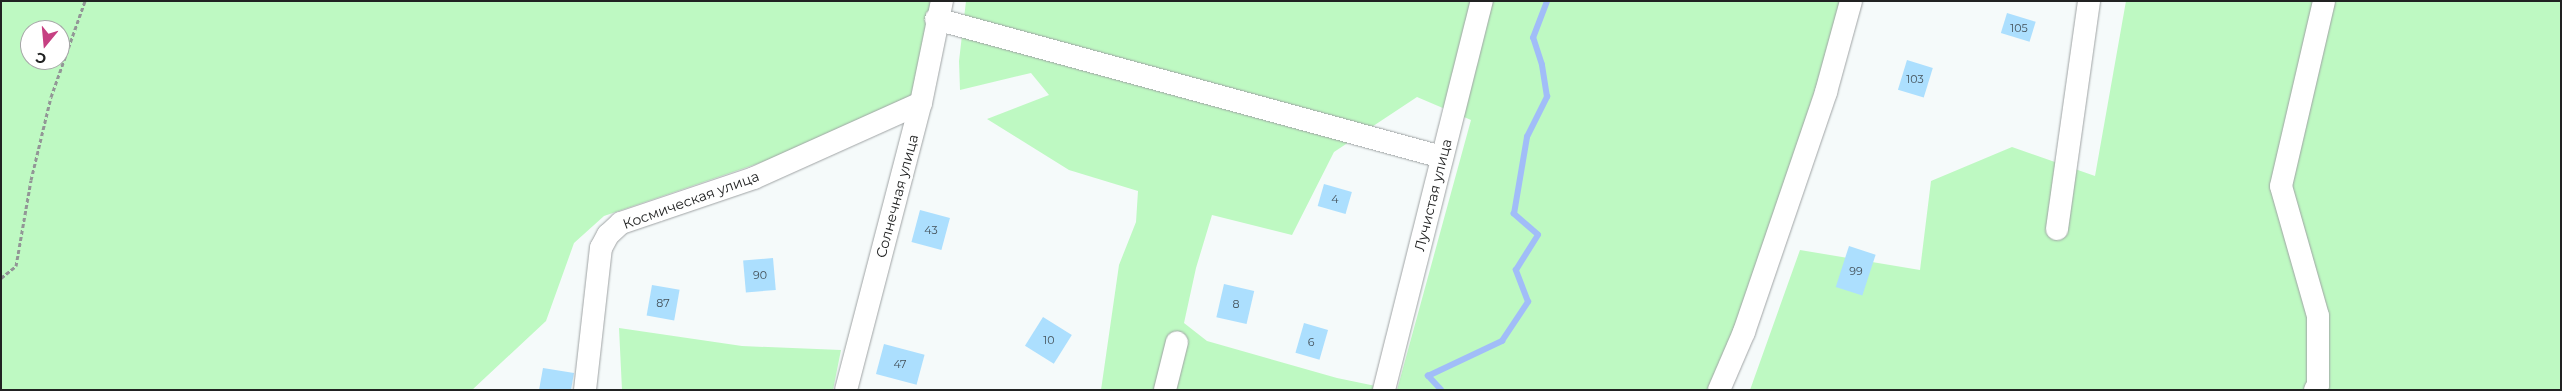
<!DOCTYPE html>
<meta charset="utf-8">
<style>
body{margin:0}
#map{position:relative;width:2562px;height:391px;overflow:hidden;background:#f5fafa;font-family:Montserrat,sans-serif}
div>[style]{position:absolute}
.green>*{inset:0;background:#bef9c2}
.stream>*{height:5.5px;margin:-2.75px;padding:0 2.75px;transform-origin:2.75px;border-radius:2.75px;background:#a1bdf8}
.building>*{inset:0;background:#acdffe;transform-origin:0 0}
.path>*{height:3px;margin-top:-1.5px;transform-origin:0;background:repeating-linear-gradient(90deg,#929696 0 4px,transparent 0 6.5px)}
.roads{filter:drop-shadow(0 0 1px #9fa3a4) drop-shadow(0 0 1px #9fa3a4)}
.minor>*{height:22px;margin:-11px;padding:0 11px;transform-origin:11px;border-radius:11px;background:#fff}
span{translate:-50% -50%;white-space:nowrap;text-align:center;line-height:1.15;-webkit-text-stroke:5px #fff;paint-order:stroke}
.number-label{font-size:11px;color:#445159}
.number-label span{-webkit-text-stroke-width:0}
.street-label{font-size:14px;color:#212222}
.frame{position:absolute;inset:0;border:2px solid #212222;pointer-events:none}
.north{position:absolute;left:20px;top:20px;width:50px;height:50px;box-sizing:border-box;background:#fff;border:1px solid #a6a7a7;border-radius:50%;rotate:197deg;font-size:14px;font-weight:700;line-height:20px;text-align:center;color:#212222}
.north::after{content:'';display:block;margin:auto;width:18px;height:22px;background:#c64082;clip-path:polygon(50% 0,100% 100%,50% 72%,0 100%)}
</style>
<div id="map">
<div class="green">
<div style="clip-path:polygon(evenodd,1px 1px,939px 1px,912px 100px,780px 156px,604px 216px,574px 243px,546px 321px,472px 390px,1px 390px,1px 1px,30px 30px,60px 30px,60px 60px,30px 60px,30px 30px)"></div>
<div style="clip-path:polygon(966px 1px,1844px 1px,1737px 329px,1711px 390px,1397px 390px,1471px 120px,1417px 97px,1334px 152px,1292px 235px,1212px 215px,1196px 268px,1184px 323px,1207px 341px,1337px 378px,1395px 390px,1101px 390px,1119px 265px,1136px 222px,1138px 191px,1069px 170px,987px 119px,1049px 95px,1031px 73px,960px 90px,959px 61px)"></div>
<div style="clip-path:polygon(2126px 1px,2561px 1px,2561px 390px,1750px 390px,1800px 250px,1920px 270px,1931px 181px,2012px 147px,2095px 176px)"></div>
<div style="clip-path:polygon(619px 328px,742px 346px,841px 350px,833px 390px,622px 390px)"></div>
</div>
<div class="stream">
<div style="left:1441px;top:390px;width:19px;rotate:-133deg"></div>
<div style="left:1428px;top:376px;width:82px;rotate:-25.3deg"></div>
<div style="left:1502px;top:341px;width:47px;rotate:-56.3deg"></div>
<div style="left:1528px;top:302px;width:34px;rotate:-111deg"></div>
<div style="left:1516px;top:270px;width:41px;rotate:-57.8deg"></div>
<div style="left:1538px;top:235px;width:32px;rotate:-139deg"></div>
<div style="left:1514px;top:214px;width:78px;rotate:-80.4deg"></div>
<div style="left:1527px;top:137px;width:45px;rotate:-63.4deg"></div>
<div style="left:1547px;top:97px;width:32px;rotate:-99deg"></div>
<div style="left:1542px;top:65px;width:28px;rotate:-108deg"></div>
<div style="left:1533px;top:38px;width:40px;rotate:-69deg"></div>
</div>
<div class="building">
<div style="left:2007px;top:13px;width:30px;height:21px;rotate:17deg"></div>
<div style="left:1907px;top:60px;width:27px;height:31px;rotate:17deg"></div>
<div style="left:1324px;top:184px;width:29px;height:23px;rotate:16deg"></div>
<div style="left:920px;top:210px;width:31px;height:33px;rotate:15deg"></div>
<div style="left:1849px;top:246px;width:28px;height:43px;rotate:18deg"></div>
<div style="left:773px;top:258px;width:32px;height:30px;rotate:85deg"></div>
<div style="left:1224px;top:284px;width:31px;height:34px;rotate:13deg"></div>
<div style="left:652px;top:285px;width:28px;height:31px;rotate:10deg"></div>
<div style="left:1043px;top:317px;width:34px;height:34px;rotate:32deg"></div>
<div style="left:1304px;top:323px;width:25px;height:31px;rotate:16deg"></div>
<div style="left:884px;top:344px;width:42px;height:31px;rotate:15deg"></div>
<div style="clip-path:polygon(543px 368px,574px 373px,571px 390px,539px 390px)"></div>
</div>
<div class="path">
<div style="left:1px;top:278px;width:19px;rotate:-39deg"></div>
<div style="left:16px;top:266px;width:87px;rotate:-80.1deg"></div>
<div style="left:31px;top:180px;width:85px;rotate:-76.5deg"></div>
<div style="left:51px;top:97px;width:102px;rotate:-70.5deg"></div>
</div>
<div class="roads">
<div class="minor">
<div style="left:936px;top:19px;width:524px;rotate:15.26deg"></div>
<div style="left:2057px;top:229px;width:230px;rotate:-82deg"></div>
<div style="left:585px;top:390px;width:143px;rotate:-83.6deg"></div>
<div style="left:601px;top:248px;width:15px;rotate:-62deg"></div>
<div style="left:608px;top:235px;width:18px;rotate:-43deg"></div>
<div style="left:621px;top:223px;width:140px;rotate:-18.7deg"></div>
<div style="left:754px;top:178px;width:183px;rotate:-24.2deg"></div>
<div style="left:846px;top:390px;width:297px;rotate:-75.4deg"></div>
<div style="left:921px;top:103px;width:104px;rotate:-78.4deg"></div>
<div style="left:1165px;top:390px;width:49px;rotate:-76deg"></div>
<div style="left:1384px;top:390px;width:401px;rotate:-75.9deg"></div>
<div style="left:1719px;top:390px;width:63px;rotate:-66.7deg"></div>
<div style="left:1744px;top:332px;width:254px;rotate:-71.1deg"></div>
<div style="left:1826px;top:92px;width:94px;rotate:-74.6deg"></div>
<div style="left:2315px;top:390px;width:6px;rotate:-59deg"></div>
<div style="left:2318px;top:385px;width:69px;rotate:-90deg"></div>
<div style="left:2318px;top:316px;width:135px;rotate:-105.9deg"></div>
<div style="left:2281px;top:186px;width:190px;rotate:-76.9deg"></div>
</div>
</div>
<div class="number-label">
<span style="left:2019px;top:28px">105</span>
<span style="left:1915px;top:79px">103</span>
<span style="left:1335px;top:199px">4</span>
<span style="left:931px;top:230px">43</span>
<span style="left:1856px;top:271px">99</span>
<span style="left:760px;top:275px">90</span>
<span style="left:663px;top:303px">87</span>
<span style="left:1236px;top:304px">8</span>
<span style="left:1049px;top:340px">10</span>
<span style="left:1311px;top:342px">6</span>
<span style="left:900px;top:364px">47</span>
</div>
<div class="street-label">
<span style="left:1433px;top:195px;rotate:-76deg">Лучистая улица</span>
<span style="left:897px;top:196px;rotate:-75deg">Солнечная улица</span>
<span style="left:691px;top:200px;rotate:-20deg">Космическая улица</span>
</div>
<div class="frame"></div>
<div class="north">С</div>
</div>
